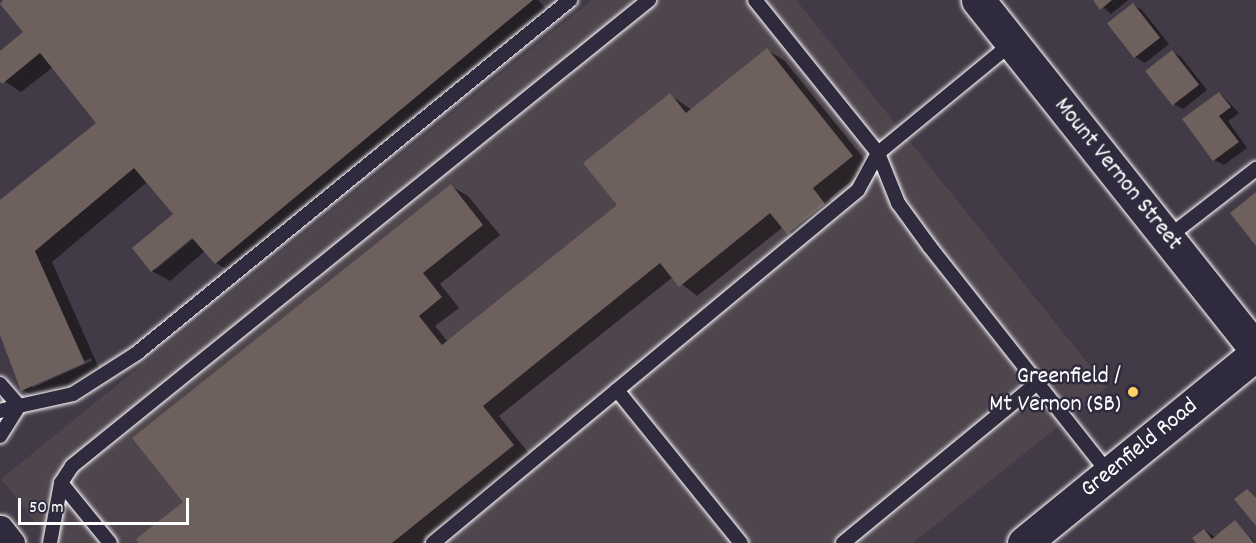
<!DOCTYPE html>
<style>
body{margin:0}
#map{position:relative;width:1256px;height:543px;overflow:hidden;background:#423a46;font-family:Dekko,sans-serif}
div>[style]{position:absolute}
.built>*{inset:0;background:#4f454d}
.shadow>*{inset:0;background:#0007}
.building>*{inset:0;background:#6e605c;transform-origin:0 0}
.roads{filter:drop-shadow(0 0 2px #fff) drop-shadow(0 0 2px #fff)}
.service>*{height:14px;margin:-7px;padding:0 7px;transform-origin:7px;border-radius:7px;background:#2f2a3d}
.minor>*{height:27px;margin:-13.5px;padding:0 13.5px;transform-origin:13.5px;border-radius:13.5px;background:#2f2a3d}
.tertiary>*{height:33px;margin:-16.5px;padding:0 16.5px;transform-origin:16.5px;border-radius:16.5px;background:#2f2a3d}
.secondary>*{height:33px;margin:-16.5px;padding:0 16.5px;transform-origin:16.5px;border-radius:16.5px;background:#2f2a3d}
.dots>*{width:16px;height:16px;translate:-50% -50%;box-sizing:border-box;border:3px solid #2f2a3d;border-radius:50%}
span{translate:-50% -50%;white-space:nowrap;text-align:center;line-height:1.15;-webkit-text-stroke:5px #2f2a3d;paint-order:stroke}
.street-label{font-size:24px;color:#fff}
.poi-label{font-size:24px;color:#fff}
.right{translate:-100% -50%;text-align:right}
.scale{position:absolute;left:18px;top:498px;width:171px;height:27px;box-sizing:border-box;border:3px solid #fff;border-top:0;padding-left:8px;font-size:18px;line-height:21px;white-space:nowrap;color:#fff;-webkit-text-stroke:4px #2f2a3d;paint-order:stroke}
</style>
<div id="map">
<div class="built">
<div style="clip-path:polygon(592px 0,796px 0,1107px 387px,913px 543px,52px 543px,1px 479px)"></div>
</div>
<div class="shadow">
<div style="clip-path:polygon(evenodd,6px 0,538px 0,548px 11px,233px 273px,216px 263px,205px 251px,170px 281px,152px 271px,175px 214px,147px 182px,52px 262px,101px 373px,40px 400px,23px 390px,0 331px,0 202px,98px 124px,53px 67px,21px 92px,0 78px,0 53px,25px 33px,6px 0,197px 232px,199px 234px,155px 270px,155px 266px,197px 232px,6px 0,91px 358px,92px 361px,32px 388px,32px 384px,91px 358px)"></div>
<div style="clip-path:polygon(1095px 0,1128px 0,1111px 14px)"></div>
<div style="clip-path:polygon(1133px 5px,1142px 10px,1169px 44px,1145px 63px,1135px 57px,1109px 24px)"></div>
<div style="clip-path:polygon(767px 50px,784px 60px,870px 166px,829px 199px,841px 214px,805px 243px,783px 227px,697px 296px,673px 277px,499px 416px,531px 456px,422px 543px,141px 543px,185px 502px,451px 186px,468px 196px,500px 235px,440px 284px,459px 308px,435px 326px,448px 342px,619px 205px,670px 95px,692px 110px)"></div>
<div style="clip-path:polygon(1172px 52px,1181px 57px,1207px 90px,1183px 109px,1174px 104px)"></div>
<div style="clip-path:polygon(1220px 93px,1239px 113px,1228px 121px,1247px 148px,1224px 165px,1214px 160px)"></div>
<div style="clip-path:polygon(1235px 522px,1256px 543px,1198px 543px,1205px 530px,1216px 538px)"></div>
</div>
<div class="building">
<div style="clip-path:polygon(3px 0,533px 0,215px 264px,192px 238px,151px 272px,132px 248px,173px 214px,134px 168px,35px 251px,85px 363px,21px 391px,0 335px,0 200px,96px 123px,40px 53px,2px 84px,0 81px,0 51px,23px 32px,0 4px)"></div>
<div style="clip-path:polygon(1093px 0,1112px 0,1100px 10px)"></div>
<div style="left:1133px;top:3px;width:44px;height:33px;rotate:52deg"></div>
<div style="clip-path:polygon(767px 48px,853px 156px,813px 188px,825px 204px,787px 234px,770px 213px,679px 287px,660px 263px,483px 406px,514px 445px,392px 543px,139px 543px,136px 539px,183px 502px,132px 438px,451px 184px,483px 225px,423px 273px,442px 297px,419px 316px,442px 345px,617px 205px,583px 163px,670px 93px,686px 113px)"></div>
<div style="left:1172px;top:50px;width:44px;height:34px;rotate:52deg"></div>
<div style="clip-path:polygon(1219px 92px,1231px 107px,1219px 116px,1239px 142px,1213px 161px,1182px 119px)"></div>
<div style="clip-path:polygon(1256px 192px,1256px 246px,1230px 213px)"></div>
<div style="clip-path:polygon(1247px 489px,1256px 498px,1256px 526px,1234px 499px)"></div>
<div style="clip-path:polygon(1235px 520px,1254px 543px,1196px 543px,1192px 538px,1204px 529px,1212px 539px)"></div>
</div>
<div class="roads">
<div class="service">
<div style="left:1012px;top:43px;width:173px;rotate:140.6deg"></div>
<div style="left:878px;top:153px;width:54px;rotate:68.2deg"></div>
<div style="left:898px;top:203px;width:54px;rotate:54deg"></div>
<div style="left:930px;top:247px;width:287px;rotate:51.7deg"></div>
<div style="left:1167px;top:238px;width:113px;rotate:-37.8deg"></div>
<div style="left:0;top:384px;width:29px;rotate:49deg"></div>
<div style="left:19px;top:406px;width:55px;rotate:-12.5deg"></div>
<div style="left:73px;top:394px;width:76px;rotate:-32.6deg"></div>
<div style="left:137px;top:353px;width:559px;rotate:-39.19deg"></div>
<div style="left:617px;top:390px;width:197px;rotate:51deg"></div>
<div style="left:0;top:411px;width:20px;rotate:-15deg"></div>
<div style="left:0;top:436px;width:36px;rotate:-58deg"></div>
<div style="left:61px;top:483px;width:77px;rotate:50.8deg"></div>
<div style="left:50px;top:543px;width:61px;rotate:-79.6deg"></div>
<div style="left:61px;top:483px;width:20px;rotate:-57deg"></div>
<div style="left:72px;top:466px;width:742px;rotate:-38.93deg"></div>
<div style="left:433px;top:543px;width:552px;rotate:-39.71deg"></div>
<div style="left:858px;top:190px;width:42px;rotate:-61.6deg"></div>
<div style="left:878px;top:153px;width:196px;rotate:-128.8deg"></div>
<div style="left:843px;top:543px;width:250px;rotate:-39.5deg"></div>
</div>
<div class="minor">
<div style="left:0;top:529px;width:18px;rotate:52deg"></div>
</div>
<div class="tertiary">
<div style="left:978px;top:0;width:447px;rotate:51.5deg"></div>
</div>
<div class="secondary">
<div style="left:1024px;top:543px;width:299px;rotate:-39.2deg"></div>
</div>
</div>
<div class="dots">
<div style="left:1133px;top:392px;background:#ffd166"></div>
</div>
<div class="street-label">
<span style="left:1117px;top:175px;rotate:51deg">Mount Vernon Street</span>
<span style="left:1140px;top:449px;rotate:-39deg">Greenfield Road</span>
</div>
<div class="poi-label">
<span class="right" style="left:1121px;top:392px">Greenfield /<br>Mt Vernon (SB)</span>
</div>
<div class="scale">50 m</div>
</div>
